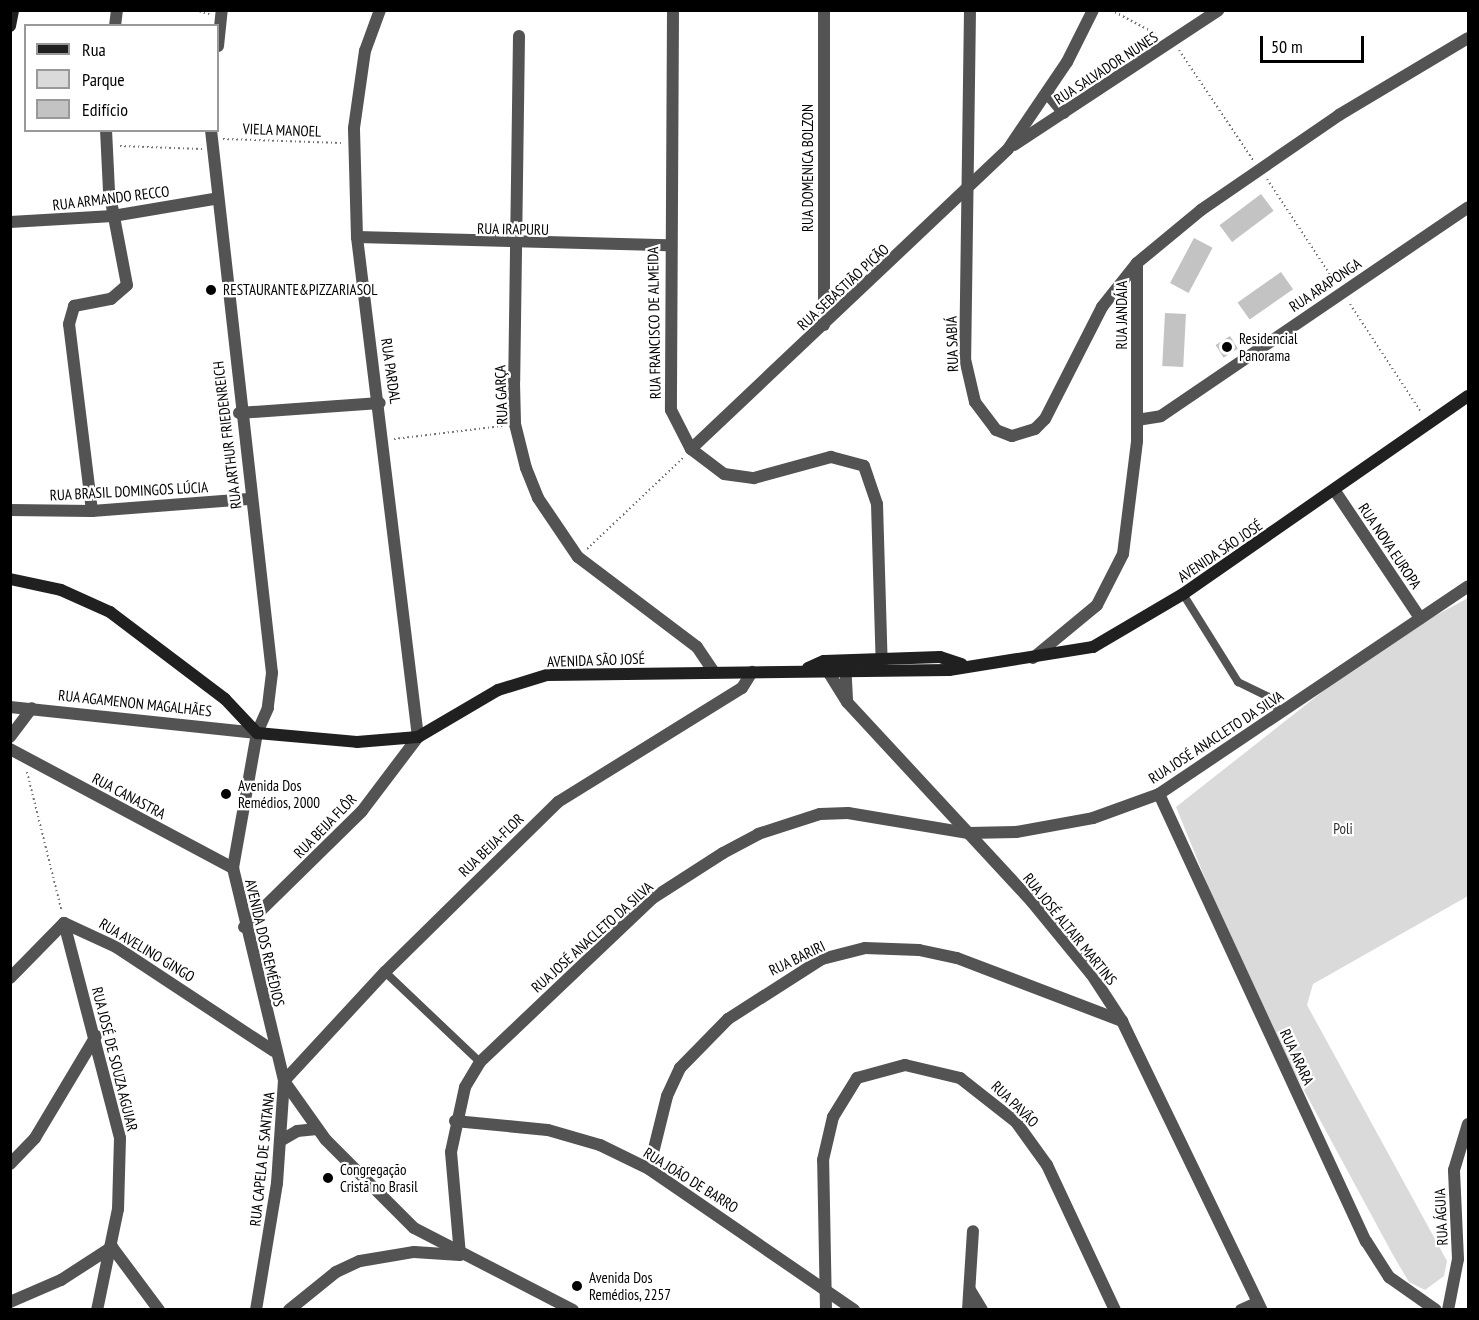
<!DOCTYPE html>
<meta charset="utf-8">
<style>
body{margin:0}
#map{position:relative;width:1479px;height:1320px;overflow:hidden;background:#fff;font-family:"PT Sans Narrow",sans-serif}
div>[style]{position:absolute}
.green>*{inset:0;background:#dadada}
.building>*{inset:0;background:#c3c3c3;transform-origin:0 0}
.path>*{height:2px;margin-top:-1px;transform-origin:0;background:repeating-linear-gradient(90deg,#757575 0 1.5px,transparent 0 4.5px)}
.service>*{height:8px;margin:-4px;padding:0 4px;transform-origin:4px;border-radius:4px;background:#535353}
.minor>*{height:12px;margin:-6px;padding:0 6px;transform-origin:6px;border-radius:6px;background:#535353}
.tertiary>*{height:12px;margin:-6px;padding:0 6px;transform-origin:6px;border-radius:6px;background:#535353}
.secondary>*{height:12px;margin:-6px;padding:0 6px;transform-origin:6px;border-radius:6px;background:#202020}
.dots>*{width:16px;height:16px;translate:-50% -50%;box-sizing:border-box;border:3px solid #fff;border-radius:50%}
span{translate:-50% -50%;white-space:nowrap;text-align:center;line-height:1.15;-webkit-text-stroke:4.5px #fff;paint-order:stroke}
.street-label{font-size:15px;color:#000}
.poi-label{font-size:15px;color:#000}
.left{translate:0 -50%;text-align:left}
.park-label{font-size:15px;color:#313131}
.frame{position:absolute;inset:0;border:12px solid #000;pointer-events:none}
.legend{position:absolute;left:24px;top:24px;width:195px;height:108px;box-sizing:border-box;background:#fff;border:2px solid #999;margin:0;padding:8px 10px;list-style:none;font-size:18px;color:#000}
.legend li{display:flex;align-items:center;gap:12px;height:30px}
.legend b{width:30px;border:2px solid #999}
.scale{position:absolute;left:1260px;top:36px;width:104px;height:27px;box-sizing:border-box;border:3px solid #000;border-top:0;padding-left:8px;font-size:18px;line-height:21px;white-space:nowrap;color:#000;-webkit-text-stroke:4px #fff;paint-order:stroke}
</style>
<div id="map">
<div class="green">
<div style="clip-path:polygon(1468px 598px,1468px 896px,1313px 984px,1307px 1005px,1447px 1261px,1444px 1276px,1425px 1290px,1409px 1282px,1393px 1255px,1253px 996px,1176px 807px,1383px 644px)"></div>
</div>
<div class="building">
<div style="left:1261px;top:194px;width:21px;height:52px;rotate:53deg"></div>
<div style="left:1194px;top:238px;width:21px;height:51px;rotate:28deg"></div>
<div style="left:1281px;top:272px;width:21px;height:53px;rotate:55deg"></div>
<div style="left:1165px;top:313px;width:21px;height:53px;rotate:3deg"></div>
<div style="left:1230px;top:336px;width:15px;height:17px;rotate:58deg"></div>
</div>
<div class="path">
<div style="left:195px;top:10px;width:15px;rotate:16deg"></div>
<div style="left:1111px;top:10px;width:53px;rotate:28deg"></div>
<div style="left:1179px;top:50px;width:133px;rotate:56.1deg"></div>
<div style="left:223px;top:139px;width:118px;rotate:1.9deg"></div>
<div style="left:120px;top:146px;width:82px;rotate:2.1deg"></div>
<div style="left:1267px;top:179px;width:123px;rotate:56.6deg"></div>
<div style="left:1350px;top:304px;width:129px;rotate:56.7deg"></div>
<div style="left:394px;top:439px;width:109px;rotate:-6.9deg"></div>
<div style="left:587px;top:549px;width:132px;rotate:-43.5deg"></div>
<div style="left:27px;top:772px;width:144px;rotate:76deg"></div>
</div>
<div class="service">
<div style="left:1183px;top:594px;width:104px;rotate:58deg"></div>
<div style="left:1238px;top:682px;width:34px;rotate:26deg"></div>
<div style="left:1269px;top:697px;width:20px;rotate:53deg"></div>
<div style="left:385px;top:972px;width:131px;rotate:43.5deg"></div>
</div>
<div class="minor">
<div style="left:673px;top:10px;width:400px;rotate:90.3deg"></div>
<div style="left:671px;top:410px;width:44px;rotate:62.9deg"></div>
<div style="left:691px;top:449px;width:41px;rotate:37.1deg"></div>
<div style="left:724px;top:474px;width:30px;rotate:8deg"></div>
<div style="left:754px;top:478px;width:80px;rotate:-15.3deg"></div>
<div style="left:831px;top:457px;width:34px;rotate:15deg"></div>
<div style="left:864px;top:466px;width:40px;rotate:71.1deg"></div>
<div style="left:877px;top:504px;width:164px;rotate:88.3deg"></div>
<div style="left:824px;top:10px;width:315px;rotate:90deg"></div>
<div style="left:970px;top:10px;width:349px;rotate:90.8deg"></div>
<div style="left:965px;top:359px;width:44px;rotate:76.9deg"></div>
<div style="left:975px;top:402px;width:35px;rotate:53deg"></div>
<div style="left:996px;top:430px;width:17px;rotate:21deg"></div>
<div style="left:1012px;top:436px;width:24px;rotate:-17deg"></div>
<div style="left:1035px;top:429px;width:14px;rotate:-45deg"></div>
<div style="left:1045px;top:419px;width:126px;rotate:-63deg"></div>
<div style="left:1102px;top:307px;width:56px;rotate:-51.5deg"></div>
<div style="left:1137px;top:263px;width:83px;rotate:-39.6deg"></div>
<div style="left:1201px;top:210px;width:168px;rotate:-34.5deg"></div>
<div style="left:1339px;top:115px;width:150px;rotate:-30.8deg"></div>
<div style="left:115px;top:26px;width:16px;rotate:-83deg"></div>
<div style="left:519px;top:36px;width:346px;rotate:90.8deg"></div>
<div style="left:514px;top:382px;width:42px;rotate:88.6deg"></div>
<div style="left:515px;top:424px;width:45px;rotate:76deg"></div>
<div style="left:526px;top:468px;width:32px;rotate:68deg"></div>
<div style="left:538px;top:498px;width:71px;rotate:55.9deg"></div>
<div style="left:578px;top:557px;width:149px;rotate:37.1deg"></div>
<div style="left:697px;top:647px;width:30px;rotate:56deg"></div>
<div style="left:218px;top:46px;width:36px;rotate:-84deg"></div>
<div style="left:1047px;top:93px;width:26px;rotate:50deg"></div>
<div style="left:211px;top:130px;width:546px;rotate:83.59deg"></div>
<div style="left:272px;top:673px;width:35px;rotate:97deg"></div>
<div style="left:268px;top:708px;width:27px;rotate:114deg"></div>
<div style="left:1014px;top:145px;width:245px;rotate:-33.4deg"></div>
<div style="left:10px;top:222px;width:103px;rotate:-3.3deg"></div>
<div style="left:113px;top:216px;width:102px;rotate:-9.6deg"></div>
<div style="left:357px;top:237px;width:311px;rotate:1.5deg"></div>
<div style="left:239px;top:413px;width:141px;rotate:-4.1deg"></div>
<div style="left:1137px;top:420px;width:24px;rotate:-9deg"></div>
<div style="left:1161px;top:416px;width:371px;rotate:-34.2deg"></div>
<div style="left:691px;top:449px;width:436px;rotate:-43.4deg"></div>
<div style="left:1008px;top:149px;width:105px;rotate:-55.9deg"></div>
<div style="left:1067px;top:62px;width:58px;rotate:-63.4deg"></div>
<div style="left:1335px;top:491px;width:153px;rotate:56.2deg"></div>
<div style="left:10px;top:510px;width:82px;rotate:0.7deg"></div>
<div style="left:92px;top:511px;width:157px;rotate:-4.4deg"></div>
<div style="left:92px;top:511px;width:188px;rotate:-97deg"></div>
<div style="left:69px;top:324px;width:19px;rotate:-74deg"></div>
<div style="left:74px;top:306px;width:38px;rotate:-11deg"></div>
<div style="left:111px;top:299px;width:21px;rotate:-41deg"></div>
<div style="left:127px;top:285px;width:96px;rotate:-100.8deg"></div>
<div style="left:109px;top:191px;width:61px;rotate:-92.8deg"></div>
<div style="left:1033px;top:658px;width:83px;rotate:-39.6deg"></div>
<div style="left:1097px;top:605px;width:57px;rotate:-63deg"></div>
<div style="left:1123px;top:554px;width:114px;rotate:-82.9deg"></div>
<div style="left:1137px;top:441px;width:178px;rotate:-90deg"></div>
<div style="left:845px;top:661px;width:39px;rotate:87deg"></div>
<div style="left:824px;top:665px;width:44px;rotate:58.1deg"></div>
<div style="left:847px;top:702px;width:272px;rotate:47.2deg"></div>
<div style="left:1032px;top:902px;width:94px;rotate:50.6deg"></div>
<div style="left:1092px;top:975px;width:55px;rotate:56.9deg"></div>
<div style="left:1122px;top:1021px;width:321px;rotate:64.2deg"></div>
<div style="left:10px;top:737px;width:36px;rotate:-53deg"></div>
<div style="left:10px;top:749px;width:253px;rotate:28.1deg"></div>
<div style="left:1159px;top:794px;width:493px;rotate:65.2deg"></div>
<div style="left:1366px;top:1241px;width:43px;rotate:57.4deg"></div>
<div style="left:1389px;top:1277px;width:57px;rotate:35.1deg"></div>
<div style="left:64px;top:923px;width:222px;rotate:75.4deg"></div>
<div style="left:120px;top:1138px;width:71px;rotate:91.6deg"></div>
<div style="left:118px;top:1209px;width:103px;rotate:101.7deg"></div>
<div style="left:244px;top:927px;width:165px;rotate:-44.5deg"></div>
<div style="left:362px;top:811px;width:93px;rotate:-52.9deg"></div>
<div style="left:418px;top:737px;width:504px;rotate:-96.96deg"></div>
<div style="left:357px;top:237px;width:109px;rotate:-91.6deg"></div>
<div style="left:354px;top:128px;width:78px;rotate:-81.9deg"></div>
<div style="left:365px;top:51px;width:44px;rotate:-69.9deg"></div>
<div style="left:10px;top:978px;width:77px;rotate:-45.5deg"></div>
<div style="left:64px;top:923px;width:57px;rotate:24.8deg"></div>
<div style="left:116px;top:947px;width:189px;rotate:33.4deg"></div>
<div style="left:284px;top:1081px;width:149px;rotate:-47.2deg"></div>
<div style="left:385px;top:972px;width:243px;rotate:-44.5deg"></div>
<div style="left:558px;top:802px;width:216px;rotate:-31.8deg"></div>
<div style="left:742px;top:688px;width:19px;rotate:-58deg"></div>
<div style="left:455px;top:1121px;width:93px;rotate:5.5deg"></div>
<div style="left:548px;top:1130px;width:54px;rotate:16.1deg"></div>
<div style="left:600px;top:1145px;width:55px;rotate:26.1deg"></div>
<div style="left:649px;top:1169px;width:249px;rotate:34.5deg"></div>
<div style="left:10px;top:1164px;width:36px;rotate:-46deg"></div>
<div style="left:35px;top:1138px;width:119px;rotate:-59.1deg"></div>
<div style="left:649px;top:1169px;width:75px;rotate:-76.1deg"></div>
<div style="left:667px;top:1096px;width:31px;rotate:-65deg"></div>
<div style="left:680px;top:1068px;width:69px;rotate:-45.6deg"></div>
<div style="left:728px;top:1019px;width:112px;rotate:-32.6deg"></div>
<div style="left:822px;top:959px;width:44px;rotate:-14.3deg"></div>
<div style="left:865px;top:948px;width:54px;rotate:2.1deg"></div>
<div style="left:919px;top:950px;width:39px;rotate:12deg"></div>
<div style="left:957px;top:958px;width:177px;rotate:20.9deg"></div>
<div style="left:970px;top:1290px;width:23px;rotate:59deg"></div>
<div style="left:10px;top:1302px;width:56px;rotate:-23.3deg"></div>
<div style="left:61px;top:1280px;width:61px;rotate:-32.9deg"></div>
<div style="left:112px;top:1247px;width:79px;rotate:53.3deg"></div>
<div style="left:289px;top:1310px;width:60px;rotate:-39deg"></div>
<div style="left:336px;top:1272px;width:26px;rotate:-25deg"></div>
<div style="left:360px;top:1261px;width:55px;rotate:-9.5deg"></div>
<div style="left:414px;top:1252px;width:46px;rotate:3.7deg"></div>
<div style="left:460px;top:1255px;width:103px;rotate:-95deg"></div>
<div style="left:451px;top:1152px;width:66px;rotate:-77.8deg"></div>
<div style="left:465px;top:1087px;width:29px;rotate:-59deg"></div>
<div style="left:480px;top:1062px;width:238px;rotate:-43.5deg"></div>
<div style="left:653px;top:898px;width:83px;rotate:-32.7deg"></div>
<div style="left:723px;top:853px;width:40px;rotate:-28deg"></div>
<div style="left:758px;top:834px;width:65px;rotate:-17.9deg"></div>
<div style="left:820px;top:814px;width:28px;rotate:-2deg"></div>
<div style="left:848px;top:813px;width:122px;rotate:9.5deg"></div>
<div style="left:968px;top:833px;width:48px;rotate:-1.2deg"></div>
<div style="left:1016px;top:832px;width:78px;rotate:-10.3deg"></div>
<div style="left:1093px;top:818px;width:70px;rotate:-20deg"></div>
<div style="left:1159px;top:794px;width:372px;rotate:-33.9deg"></div>
<div style="left:826px;top:1310px;width:150px;rotate:-91.1deg"></div>
<div style="left:823px;top:1160px;width:44px;rotate:-76.9deg"></div>
<div style="left:833px;top:1117px;width:46px;rotate:-58.4deg"></div>
<div style="left:857px;top:1078px;width:50px;rotate:-15.2deg"></div>
<div style="left:905px;top:1065px;width:57px;rotate:13.3deg"></div>
<div style="left:960px;top:1078px;width:71px;rotate:38.2deg"></div>
<div style="left:1016px;top:1122px;width:53px;rotate:54.2deg"></div>
<div style="left:1047px;top:1165px;width:160px;rotate:64.9deg"></div>
<div style="left:968px;top:1310px;width:79px;rotate:-86.4deg"></div>
<div style="left:1241px;top:1310px;width:17px;rotate:-24deg"></div>
<div style="left:1448px;top:1310px;width:52px;rotate:-78.9deg"></div>
<div style="left:1458px;top:1259px;width:89px;rotate:-92.6deg"></div>
<div style="left:1454px;top:1170px;width:48px;rotate:-73.1deg"></div>
</div>
<div class="tertiary">
<div style="left:10px;top:707px;width:248px;rotate:6deg"></div>
<div style="left:257px;top:733px;width:137px;rotate:100.1deg"></div>
<div style="left:233px;top:868px;width:219px;rotate:76.5deg"></div>
<div style="left:284px;top:1081px;width:72px;rotate:54.6deg"></div>
<div style="left:326px;top:1140px;width:124px;rotate:45deg"></div>
<div style="left:414px;top:1228px;width:179px;rotate:27.3deg"></div>
<div style="left:280px;top:1141px;width:20px;rotate:-30deg"></div>
<div style="left:297px;top:1131px;width:20px;rotate:-6deg"></div>
<div style="left:256px;top:1310px;width:129px;rotate:-80.6deg"></div>
<div style="left:277px;top:1183px;width:102px;rotate:-86.1deg"></div>
</div>
<div class="secondary">
<div style="left:10px;top:26px;width:16px;rotate:-79deg"></div>
<div style="left:10px;top:579px;width:52px;rotate:12.2deg"></div>
<div style="left:61px;top:590px;width:54px;rotate:24.2deg"></div>
<div style="left:110px;top:612px;width:144px;rotate:37.1deg"></div>
<div style="left:225px;top:699px;width:47px;rotate:46.7deg"></div>
<div style="left:257px;top:733px;width:100px;rotate:5.1deg"></div>
<div style="left:357px;top:742px;width:61px;rotate:-4.7deg"></div>
<div style="left:418px;top:737px;width:93px;rotate:-30.4deg"></div>
<div style="left:498px;top:690px;width:51px;rotate:-17deg"></div>
<div style="left:547px;top:675px;width:402px;rotate:-0.7deg"></div>
<div style="left:949px;top:670px;width:146px;rotate:-9.1deg"></div>
<div style="left:1093px;top:647px;width:104px;rotate:-30.5deg"></div>
<div style="left:1183px;top:594px;width:347px;rotate:-34.8deg"></div>
<div style="left:808px;top:668px;width:17px;rotate:-24deg"></div>
<div style="left:824px;top:661px;width:116px;rotate:-2deg"></div>
<div style="left:940px;top:657px;width:23px;rotate:18deg"></div>
</div>
<div class="dots">
<div style="left:211px;top:290px;background:#000"></div>
<div style="left:1227px;top:347px;background:#000"></div>
<div style="left:226px;top:794px;background:#000"></div>
<div style="left:328px;top:1178px;background:#000"></div>
<div style="left:577px;top:1286px;background:#000"></div>
</div>
<div class="street-label">
<span style="left:1106px;top:68px;rotate:-33deg">RUA SALVADOR NUNES</span>
<span style="left:282px;top:130px;rotate:2deg">VIELA MANOEL</span>
<span style="left:808px;top:168px;rotate:-90deg">RUA DOMENICA BOLZON</span>
<span style="left:111px;top:198px;rotate:-7deg">RUA ARMANDO RECCO</span>
<span style="left:513px;top:229px;rotate:1deg">RUA IRAPURU</span>
<span style="left:1325px;top:285px;rotate:-34deg">RUA ARAPONGA</span>
<span style="left:843px;top:287px;rotate:-43deg">RUA SEBASTIÃO PICÃO</span>
<span style="left:1122px;top:315px;rotate:-90deg">RUA JANDÁIA</span>
<span style="left:654px;top:323px;rotate:-91deg">RUA FRANCISCO DE ALMEIDA</span>
<span style="left:952px;top:344px;rotate:-92deg">RUA SABIÁ</span>
<span style="left:391px;top:371px;rotate:82deg">RUA PARDAL</span>
<span style="left:501px;top:395px;rotate:-92deg">RUA GARÇA</span>
<span style="left:227px;top:435px;rotate:-97deg">RUA ARTHUR FRIEDENREICH</span>
<span style="left:129px;top:491px;rotate:-3deg">RUA BRASIL DOMINGOS LÚCIA</span>
<span style="left:1390px;top:546px;rotate:56deg">RUA NOVA EUROPA</span>
<span style="left:1220px;top:551px;rotate:-34deg">AVENIDA SÃO JOSÉ</span>
<span style="left:596px;top:660px;rotate:-2deg">AVENIDA SÃO JOSÉ</span>
<span style="left:135px;top:703px;rotate:6deg">RUA AGAMENON MAGALHÃES</span>
<span style="left:1216px;top:737px;rotate:-33deg">RUA JOSÉ ANACLETO DA SILVA</span>
<span style="left:129px;top:796px;rotate:28deg">RUA CANASTRA</span>
<span style="left:325px;top:826px;rotate:-46deg">RUA BEIJA FLÔR</span>
<span style="left:491px;top:845px;rotate:-44deg">RUA BEIJA-FLOR</span>
<span style="left:1070px;top:929px;rotate:51deg">RUA JOSÉ ALTAIR MARTINS</span>
<span style="left:592px;top:937px;rotate:-42deg">RUA JOSÉ ANACLETO DA SILVA</span>
<span style="left:265px;top:943px;rotate:77deg">AVENIDA DOS REMÉDIOS</span>
<span style="left:147px;top:950px;rotate:31deg">RUA AVELINO GINGO</span>
<span style="left:797px;top:958px;rotate:-26deg">RUA BARIRI</span>
<span style="left:1297px;top:1057px;rotate:65deg">RUA ARARA</span>
<span style="left:115px;top:1059px;rotate:76deg">RUA JOSÉ DE SOUZA AGUIAR</span>
<span style="left:1015px;top:1104px;rotate:44deg">RUA PAVÃO</span>
<span style="left:262px;top:1159px;rotate:-84deg">RUA CAPELA DE SANTANA</span>
<span style="left:691px;top:1180px;rotate:32deg">RUA JOÃO DE BARRO</span>
<span style="left:1441px;top:1217px;rotate:-93deg">RUA ÁGUIA</span>
</div>
<div class="poi-label">
<span class="left" style="left:223px;top:290px">RESTAURANTE&amp;PIZZARIASOL</span>
<span class="left" style="left:1239px;top:347px">Residencial<br>Panorama</span>
<span class="left" style="left:238px;top:794px">Avenida Dos<br>Remédios, 2000</span>
<span class="left" style="left:340px;top:1178px">Congregação<br>Cristã no Brasil</span>
<span class="left" style="left:589px;top:1286px">Avenida Dos<br>Remédios, 2257</span>
</div>
<div class="park-label">
<span style="left:1343px;top:829px">Poli</span>
</div>
<div class="frame"></div>
<ul class="legend">
<li><b style="height:8px;background:#202020"></b>Rua</li>
<li><b style="height:16px;background:#dadada"></b>Parque</li>
<li><b style="height:16px;background:#c3c3c3"></b>Edifício</li>
</ul>
<div class="scale">50 m</div>
</div>
